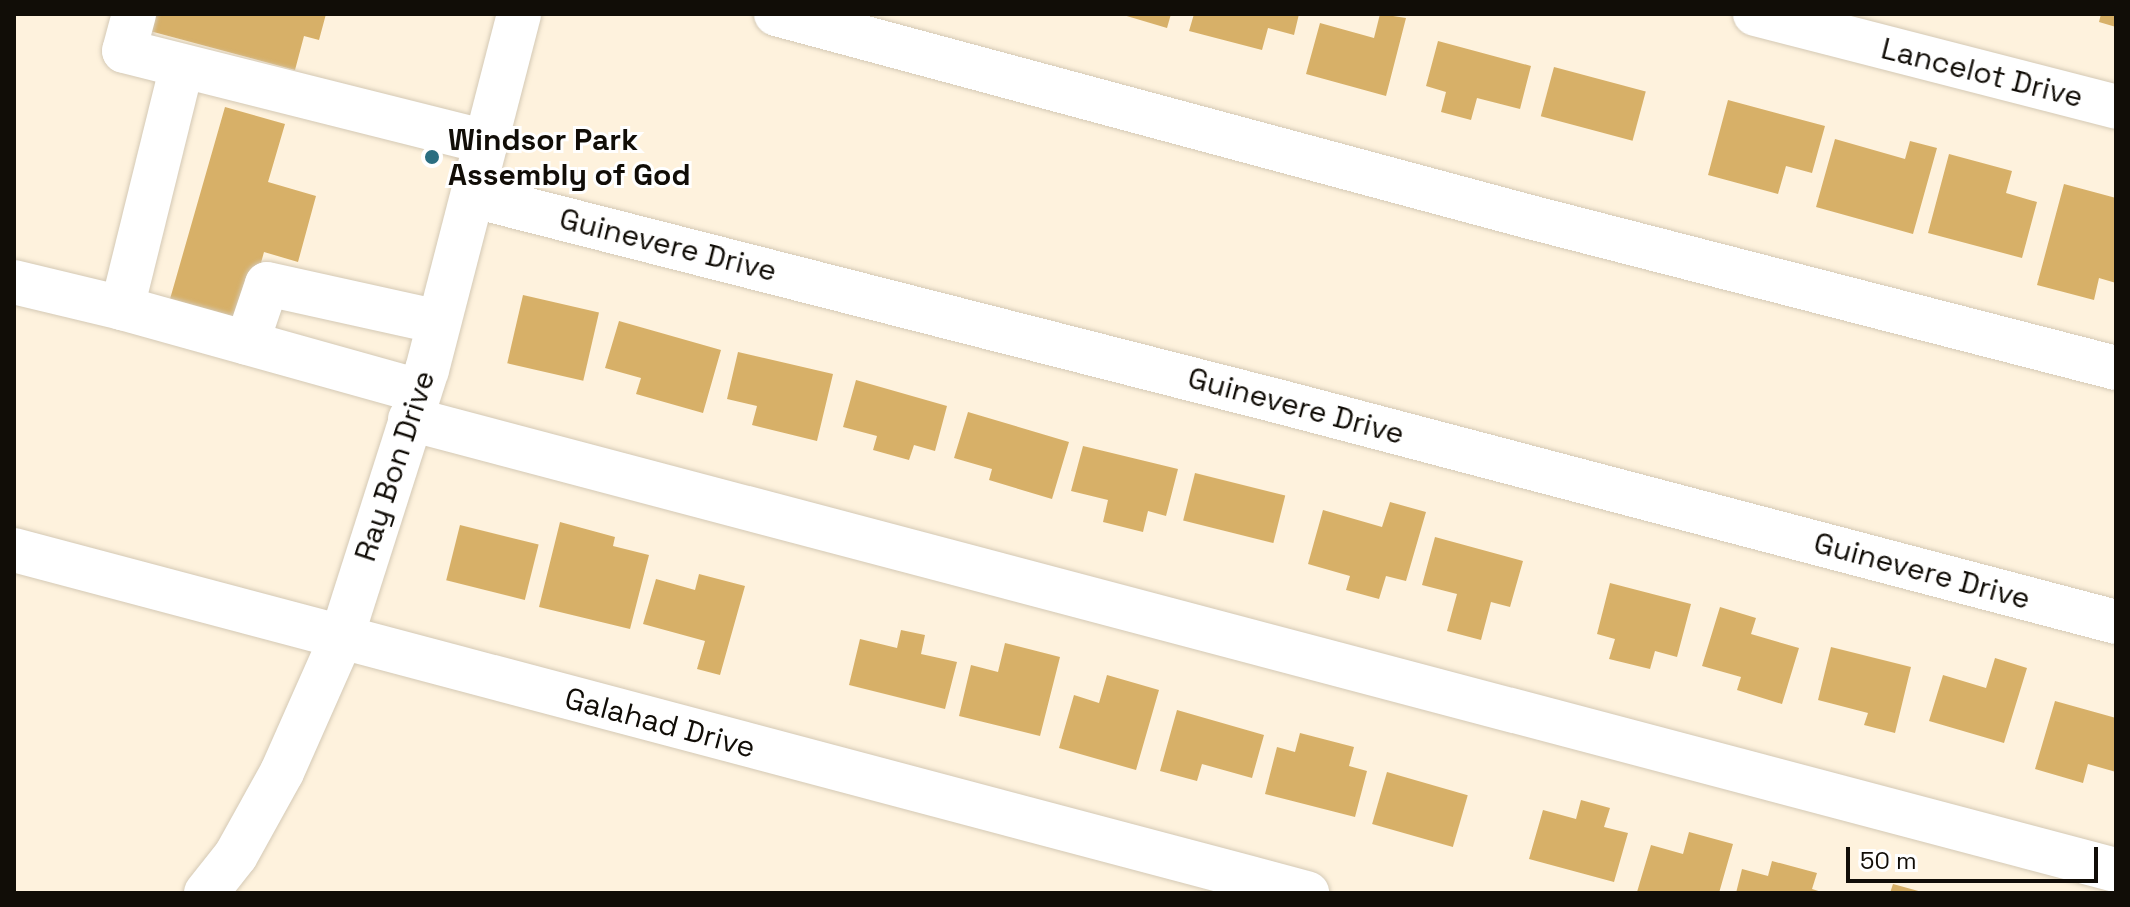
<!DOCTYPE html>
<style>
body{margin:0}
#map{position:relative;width:2130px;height:907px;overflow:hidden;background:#fef2dd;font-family:"Space Grotesk",sans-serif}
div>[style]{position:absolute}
.building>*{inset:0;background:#d7b068;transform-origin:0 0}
.roads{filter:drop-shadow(0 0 2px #d4c9b5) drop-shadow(0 0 2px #d4c9b5)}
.minor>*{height:44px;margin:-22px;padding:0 22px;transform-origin:22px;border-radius:22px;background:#fff}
.dots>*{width:22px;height:22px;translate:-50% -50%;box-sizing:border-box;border:4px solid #fff;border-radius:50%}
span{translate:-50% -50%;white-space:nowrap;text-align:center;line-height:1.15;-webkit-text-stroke:6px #fff;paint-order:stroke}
.street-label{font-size:30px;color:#110d07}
.poi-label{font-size:30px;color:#110d07;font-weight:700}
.left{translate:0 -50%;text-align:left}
.frame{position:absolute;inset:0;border:16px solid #110d07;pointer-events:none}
.scale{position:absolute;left:1846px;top:847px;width:252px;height:36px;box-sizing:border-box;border:4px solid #110d07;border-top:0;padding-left:10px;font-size:24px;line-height:28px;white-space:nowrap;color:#110d07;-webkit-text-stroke:6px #fff;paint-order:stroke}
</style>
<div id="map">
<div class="building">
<div style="clip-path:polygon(150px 14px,326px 14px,319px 40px,304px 36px,295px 70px,146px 30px)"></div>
<div style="clip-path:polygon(1120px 14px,1171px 14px,1167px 28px)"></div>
<div style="clip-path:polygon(1194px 14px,1299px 14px,1294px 35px,1268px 28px,1262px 50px,1189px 31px)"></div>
<div style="clip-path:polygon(1380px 14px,1406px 18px,1386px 96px,1306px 74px,1320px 23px,1374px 38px)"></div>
<div style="clip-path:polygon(2101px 14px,2116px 14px,2116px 27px,2099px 22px)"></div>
<div style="clip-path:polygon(1438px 41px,1531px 66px,1520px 109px,1477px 98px,1471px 120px,1441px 112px,1446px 92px,1426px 86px)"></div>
<div style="left:1554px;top:67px;width:95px;height:51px;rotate:15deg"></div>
<div style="clip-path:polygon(1728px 100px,1825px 126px,1812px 173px,1786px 166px,1778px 194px,1708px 175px)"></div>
<div style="clip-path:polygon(225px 107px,285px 124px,268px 182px,316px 196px,298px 262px,264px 252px,243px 327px,168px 306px)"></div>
<div style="clip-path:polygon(1835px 139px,1905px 159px,1910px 141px,1937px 148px,1913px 234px,1816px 207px)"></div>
<div style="clip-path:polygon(1949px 154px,2012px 171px,2006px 193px,2037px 202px,2022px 258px,1928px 233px)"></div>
<div style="clip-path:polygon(2064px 184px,2116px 198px,2116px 283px,2099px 278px,2094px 300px,2037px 285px)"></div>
<div style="left:523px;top:295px;width:78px;height:70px;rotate:13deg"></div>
<div style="clip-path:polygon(619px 321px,721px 350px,703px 413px,636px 394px,641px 378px,605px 368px)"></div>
<div style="clip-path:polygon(738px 352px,833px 374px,817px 441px,752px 425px,757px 406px,727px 399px)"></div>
<div style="clip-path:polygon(856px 380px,947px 406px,935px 451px,914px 445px,909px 460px,873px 450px,877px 436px,843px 427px)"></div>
<div style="clip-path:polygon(968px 412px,1069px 442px,1052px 499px,989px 480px,992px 469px,954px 458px)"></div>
<div style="clip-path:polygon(1083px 446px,1178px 469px,1166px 516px,1148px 511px,1143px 532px,1103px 522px,1108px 500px,1071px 491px)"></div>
<div style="left:1195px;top:473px;width:93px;height:49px;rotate:14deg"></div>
<div style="clip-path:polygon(1390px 502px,1426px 512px,1406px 581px,1386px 576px,1379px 599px,1346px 590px,1350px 576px,1308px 564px,1323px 510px,1382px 527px)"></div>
<div style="clip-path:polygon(560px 522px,615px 537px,613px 546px,649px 555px,630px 629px,539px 607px)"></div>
<div style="left:460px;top:525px;width:81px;height:57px;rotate:14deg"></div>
<div style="clip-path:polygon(1435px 537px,1523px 561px,1510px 607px,1491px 602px,1481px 640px,1447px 631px,1457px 594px,1422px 585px)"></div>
<div style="clip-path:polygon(699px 574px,745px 586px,720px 675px,697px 669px,705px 641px,643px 624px,656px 579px,695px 590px)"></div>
<div style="clip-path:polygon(1610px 583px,1691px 604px,1677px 657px,1655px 651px,1650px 669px,1609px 659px,1615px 639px,1597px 634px)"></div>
<div style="clip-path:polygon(1720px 607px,1756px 618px,1751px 634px,1799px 648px,1782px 704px,1737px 690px,1741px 677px,1702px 666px)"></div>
<div style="clip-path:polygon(901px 630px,925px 635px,921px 654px,957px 662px,945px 709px,849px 685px,860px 639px,897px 648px)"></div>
<div style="clip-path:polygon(1005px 643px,1060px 657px,1040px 736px,959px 716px,971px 665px,998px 672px)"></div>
<div style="clip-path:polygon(1831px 647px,1911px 667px,1895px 733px,1864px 725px,1868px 713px,1818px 700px)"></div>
<div style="clip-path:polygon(1995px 658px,2027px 668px,2004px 743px,1929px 721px,1943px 675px,1986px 688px)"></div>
<div style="clip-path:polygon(1107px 675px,1159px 690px,1136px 770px,1059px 748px,1074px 695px,1099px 703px)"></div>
<div style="clip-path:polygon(2055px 701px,2116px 718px,2116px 772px,2088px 764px,2083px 783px,2035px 769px)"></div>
<div style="clip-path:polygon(1177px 710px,1264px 735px,1252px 778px,1202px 764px,1197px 781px,1160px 771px)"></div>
<div style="clip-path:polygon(1300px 733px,1354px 747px,1349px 766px,1367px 771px,1355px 817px,1265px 794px,1277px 747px,1295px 752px)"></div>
<div style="left:1387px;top:772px;width:84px;height:54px;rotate:16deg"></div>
<div style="clip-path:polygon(1581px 800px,1610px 808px,1604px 827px,1628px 833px,1614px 882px,1529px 859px,1543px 810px,1576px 819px)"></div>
<div style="clip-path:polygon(1689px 832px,1733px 844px,1719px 893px,1637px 892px,1651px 845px,1683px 854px)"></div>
<div style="clip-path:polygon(1772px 861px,1817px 873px,1812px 889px,1825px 893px,1736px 893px,1742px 869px,1768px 876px)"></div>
<div style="clip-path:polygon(1893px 884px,1922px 892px,1922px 893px,1890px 893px)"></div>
</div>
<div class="roads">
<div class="minor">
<div style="left:134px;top:14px;width:38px;rotate:105deg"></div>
<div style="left:124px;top:51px;width:374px;rotate:14.1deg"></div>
<div style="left:776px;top:14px;width:781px;rotate:15.07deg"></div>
<div style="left:1530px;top:217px;width:605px;rotate:14.45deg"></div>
<div style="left:1755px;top:14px;width:373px;rotate:14.4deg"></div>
<div style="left:474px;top:196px;width:833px;rotate:14.32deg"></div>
<div style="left:1281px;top:402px;width:863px;rotate:14.76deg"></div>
<div style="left:14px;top:282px;width:111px;rotate:13.5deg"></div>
<div style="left:122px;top:308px;width:308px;rotate:15.6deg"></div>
<div style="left:122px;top:308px;width:249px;rotate:-76.1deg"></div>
<div style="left:247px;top:343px;width:62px;rotate:-71.3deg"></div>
<div style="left:267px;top:284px;width:176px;rotate:12.5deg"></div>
<div style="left:410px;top:419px;width:1765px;rotate:14.81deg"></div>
<div style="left:14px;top:550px;width:1338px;rotate:14.86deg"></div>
<div style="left:206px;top:893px;width:48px;rotate:-51.7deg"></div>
<div style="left:236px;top:855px;width:95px;rotate:-61deg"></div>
<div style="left:282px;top:772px;width:145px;rotate:-66.1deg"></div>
<div style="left:341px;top:639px;width:282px;rotate:-72.3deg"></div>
<div style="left:427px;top:370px;width:368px;rotate:-75.5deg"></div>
</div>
</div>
<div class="dots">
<div style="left:432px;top:157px;background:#2b6e80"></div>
</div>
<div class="street-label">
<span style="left:1982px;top:73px;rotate:14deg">Lancelot Drive</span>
<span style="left:668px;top:245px;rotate:14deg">Guinevere Drive</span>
<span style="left:1296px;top:406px;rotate:15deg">Guinevere Drive</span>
<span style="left:395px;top:466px;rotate:-72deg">Ray Bon Drive</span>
<span style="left:1922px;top:571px;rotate:15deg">Guinevere Drive</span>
<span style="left:660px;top:723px;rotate:15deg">Galahad Drive</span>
</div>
<div class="poi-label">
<span class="left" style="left:448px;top:157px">Windsor Park<br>Assembly of God</span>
</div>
<div class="frame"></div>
<div class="scale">50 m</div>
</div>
